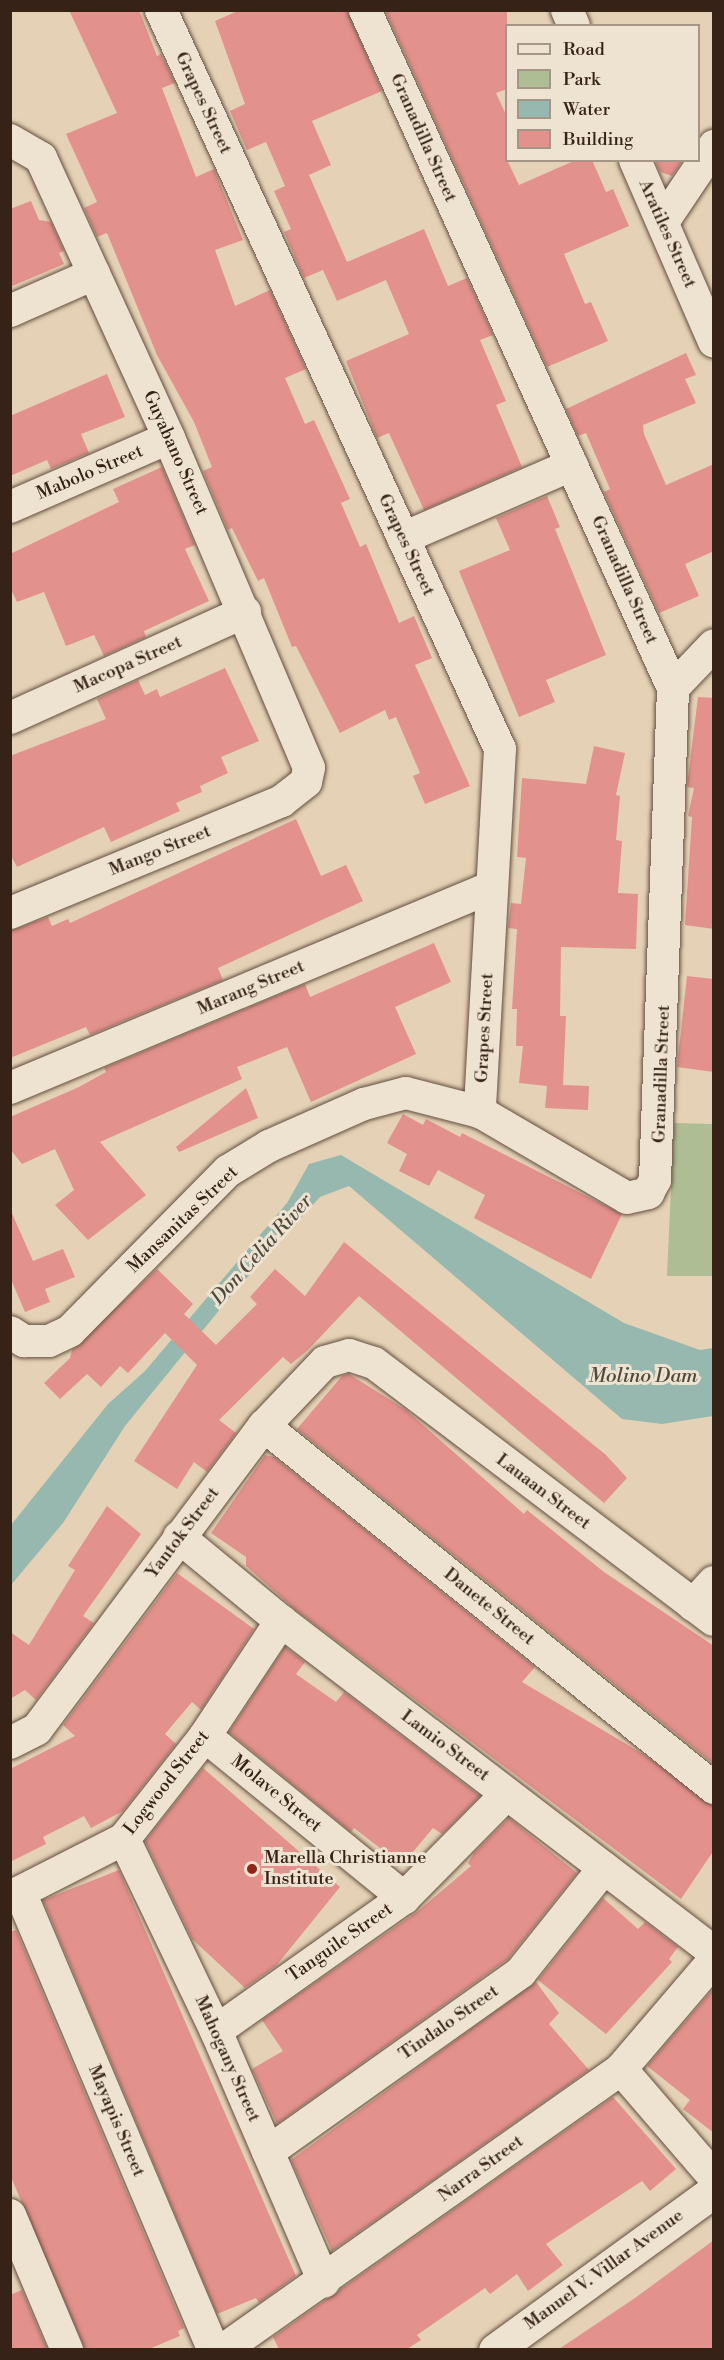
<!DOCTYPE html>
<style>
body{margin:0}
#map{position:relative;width:724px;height:2360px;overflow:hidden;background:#e5d2b6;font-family:"Libre Bodoni",serif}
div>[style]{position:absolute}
.green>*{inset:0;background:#aebd93}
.water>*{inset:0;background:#96b8ae}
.building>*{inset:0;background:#e2918c}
.roads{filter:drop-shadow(0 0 2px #624e3f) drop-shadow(0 0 2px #624e3f)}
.street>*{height:32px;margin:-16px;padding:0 16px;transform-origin:16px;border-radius:16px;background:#eee2d0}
.secondary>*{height:33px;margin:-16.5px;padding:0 16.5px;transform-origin:16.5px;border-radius:16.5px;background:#eee2d0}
.dots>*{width:16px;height:16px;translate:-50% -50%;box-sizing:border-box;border:3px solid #eee2d0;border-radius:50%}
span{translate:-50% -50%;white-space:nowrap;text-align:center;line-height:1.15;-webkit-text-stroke:6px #eee2d0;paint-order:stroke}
.street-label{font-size:18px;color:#362217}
.poi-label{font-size:18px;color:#362217}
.left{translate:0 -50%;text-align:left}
.water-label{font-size:20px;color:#4e483d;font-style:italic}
.frame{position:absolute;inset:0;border:12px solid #362217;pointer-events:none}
.legend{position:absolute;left:505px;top:24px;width:195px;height:138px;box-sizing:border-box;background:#eee2d0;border:2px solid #a49586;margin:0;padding:8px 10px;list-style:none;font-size:18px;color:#362217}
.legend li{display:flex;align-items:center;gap:12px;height:30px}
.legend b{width:30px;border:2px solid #a49586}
</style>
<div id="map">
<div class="green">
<div style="clip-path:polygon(674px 1123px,713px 1124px,713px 1276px,667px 1276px)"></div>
</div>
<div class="water">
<div style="clip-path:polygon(341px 1155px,624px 1323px,700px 1350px,713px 1348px,713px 1416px,662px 1424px,622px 1419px,349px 1186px,320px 1197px,234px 1292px,125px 1426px,63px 1523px,11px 1585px,11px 1525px,108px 1404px,145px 1371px,287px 1203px,309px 1164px)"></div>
</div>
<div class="building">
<div style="clip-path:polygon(69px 10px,139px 10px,157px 56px,161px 54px,175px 83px,162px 88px,196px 177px,214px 169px,243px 240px,215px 250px,235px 306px,270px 290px,306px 369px,285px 378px,305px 424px,314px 420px,350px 499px,341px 503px,360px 547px,366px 544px,399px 623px,414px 616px,432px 658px,415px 665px,470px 786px,425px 804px,413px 776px,420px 773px,396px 717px,389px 720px,385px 710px,340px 733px,296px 646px,292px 647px,264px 578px,258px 581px,232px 528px,228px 530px,203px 471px,212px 467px,194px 422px,157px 355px,107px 233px,97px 237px,84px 208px,97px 202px,66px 134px,117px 113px)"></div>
<div style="clip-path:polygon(240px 10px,347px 10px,382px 91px,312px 121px,331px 165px,309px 175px,347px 262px,424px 229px,448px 286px,467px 278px,493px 335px,480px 340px,506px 401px,496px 405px,522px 467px,424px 510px,389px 433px,377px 438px,346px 361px,409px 334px,386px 280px,337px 301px,323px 270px,304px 278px,284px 232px,291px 229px,274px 191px,285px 186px,266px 142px,247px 150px,230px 111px,245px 104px,215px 21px)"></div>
<div style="clip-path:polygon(385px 10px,507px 10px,507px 89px,496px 93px,507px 117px,507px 160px,519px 185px,576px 160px,592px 160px,606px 192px,613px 189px,629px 226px,564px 254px,585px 304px,591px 302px,608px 341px,547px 367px)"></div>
<div style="clip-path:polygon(655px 160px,683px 160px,672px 176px,660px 172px)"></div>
<div style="clip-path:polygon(31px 201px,39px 220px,51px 222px,64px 251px,59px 253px,64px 264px,10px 287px,10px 209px)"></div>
<div style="clip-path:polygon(686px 353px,696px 375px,685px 379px,696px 403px,643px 425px,644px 434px,666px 485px,714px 464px,714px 551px,685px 564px,699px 596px,659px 613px,604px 492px,610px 489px,586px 433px,578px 436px,566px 409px)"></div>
<div style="clip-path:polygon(107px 374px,125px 417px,81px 434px,89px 453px,51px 469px,47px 460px,10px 476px,10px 416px)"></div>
<div style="clip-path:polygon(162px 467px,195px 545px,185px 549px,209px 601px,144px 631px,146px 637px,104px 656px,94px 635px,66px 646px,44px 592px,17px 602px,10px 587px,10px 554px,119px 502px,113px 489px)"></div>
<div style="clip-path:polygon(547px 496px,560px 527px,555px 529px,606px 655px,546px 680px,555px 702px,519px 717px,459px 571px,510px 550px,496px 518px)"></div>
<div style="clip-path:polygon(225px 668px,259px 741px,221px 757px,228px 773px,200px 786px,202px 792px,176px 803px,180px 811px,111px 842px,104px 827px,17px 867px,10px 854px,10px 756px,106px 719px,97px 699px,138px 680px,145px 695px,157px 689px,160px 697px)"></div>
<div style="clip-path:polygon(698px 697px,714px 698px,714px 929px,685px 925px,692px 817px,688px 816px,694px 788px,687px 787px,688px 778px)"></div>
<div style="clip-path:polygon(594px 746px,625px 753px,616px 795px,620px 796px,616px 840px,622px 841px,618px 893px,638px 894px,636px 949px,561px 947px,560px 1016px,566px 1016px,563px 1085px,589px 1086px,588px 1110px,545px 1108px,547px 1086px,519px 1083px,523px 1046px,516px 1046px,517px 1009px,512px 1009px,517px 929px,508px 928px,511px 903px,521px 904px,526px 858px,517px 857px,522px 778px,586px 784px)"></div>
<div style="clip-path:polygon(296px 819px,321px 876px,346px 865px,363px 901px,218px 968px,223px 980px,90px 1035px,86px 1027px,10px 1058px,10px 931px,48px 917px,52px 926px,68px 919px,70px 923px)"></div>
<div style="clip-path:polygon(434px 943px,451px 982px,395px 1007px,416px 1054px,311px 1102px,287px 1047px,237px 1067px,242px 1079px,100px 1142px,146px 1195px,88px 1240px,55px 1205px,74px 1190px,55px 1149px,22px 1164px,10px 1149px,10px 1117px,79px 1087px,106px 1072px,104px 1068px,305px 984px,310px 997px)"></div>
<div style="clip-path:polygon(687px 976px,714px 979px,714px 1072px,677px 1067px)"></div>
<div style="clip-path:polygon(246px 1088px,258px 1118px,179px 1152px,176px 1147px)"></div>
<div style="clip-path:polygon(403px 1114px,423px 1125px,426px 1119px,460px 1137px,462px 1133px,622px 1214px,591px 1279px,474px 1218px,485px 1195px,438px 1170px,429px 1186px,399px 1171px,407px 1154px,387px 1143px)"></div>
<div style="clip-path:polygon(10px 1209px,33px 1261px,63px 1249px,75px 1277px,45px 1289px,50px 1302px,25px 1312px,10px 1277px)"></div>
<div style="clip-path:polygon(344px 1242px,606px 1455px,627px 1478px,604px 1503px,359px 1296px,308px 1350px,291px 1364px,283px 1357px,219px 1420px,236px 1433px,207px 1472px,194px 1462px,177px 1489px,134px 1461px,197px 1365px,165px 1333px,128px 1373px,120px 1366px,101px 1387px,87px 1374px,60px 1399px,44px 1383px,70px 1358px,72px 1350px,157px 1269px,193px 1304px,184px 1314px,216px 1345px,257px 1304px,250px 1297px,275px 1269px,305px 1296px)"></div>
<div style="clip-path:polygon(349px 1374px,406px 1410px,524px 1514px,527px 1510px,604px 1572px,714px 1646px,714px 1764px,297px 1429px,342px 1376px)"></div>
<div style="clip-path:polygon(265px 1455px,274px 1457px,535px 1667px,522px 1682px,643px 1754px,714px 1806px,714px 1850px,681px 1899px,297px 1611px,246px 1566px,246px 1557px,211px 1533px)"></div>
<div style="clip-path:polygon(107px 1506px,141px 1534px,83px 1616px,94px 1623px,36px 1700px,25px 1690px,10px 1699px,10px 1632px,29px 1645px,75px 1570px,68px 1566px)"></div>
<div style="clip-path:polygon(177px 1573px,254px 1629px,201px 1710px,192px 1702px,165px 1734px,176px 1744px,123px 1811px,91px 1828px,84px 1816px,43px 1837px,46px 1844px,10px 1862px,10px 1769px,75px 1736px,63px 1725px)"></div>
<div style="clip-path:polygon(285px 1647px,305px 1662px,296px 1674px,336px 1702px,344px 1692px,480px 1796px,442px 1834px,433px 1828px,402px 1865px,354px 1828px,351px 1832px,229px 1732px)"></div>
<div style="clip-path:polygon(203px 1768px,340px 1887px,276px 1966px,245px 1988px,192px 1939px,145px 1841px)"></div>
<div style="clip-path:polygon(509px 1818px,577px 1873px,508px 1959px,277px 2124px,252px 2069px,283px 2051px,262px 2020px,418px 1911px,471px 1866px,468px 1863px,474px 1853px)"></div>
<div style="clip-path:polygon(119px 1870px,296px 2276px,259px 2303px,256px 2298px,217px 2314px,43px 1900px)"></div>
<div style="clip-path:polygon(603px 1898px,638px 1929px,645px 1922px,678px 1947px,669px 1959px,672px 1962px,606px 2034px,538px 1980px)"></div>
<div style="clip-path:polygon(16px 1930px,184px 2328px,178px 2331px,180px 2336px,149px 2349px,85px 2349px,10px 2175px,10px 1932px)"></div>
<div style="clip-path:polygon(536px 1982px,559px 2013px,549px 2024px,589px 2070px,332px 2251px,291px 2160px)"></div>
<div style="clip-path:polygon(714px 1988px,714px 2133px,683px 2109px,690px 2100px,647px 2066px)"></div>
<div style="clip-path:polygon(613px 2097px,676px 2169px,650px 2191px,642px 2181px,546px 2244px,563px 2265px,528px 2291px,517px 2274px,490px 2294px,485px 2288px,417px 2335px,421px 2340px,407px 2349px,279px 2349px,273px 2337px)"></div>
<div style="clip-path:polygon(714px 2240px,714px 2349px,559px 2349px,635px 2298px)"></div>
<div style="clip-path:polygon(22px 2290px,47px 2349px,10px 2349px,10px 2295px)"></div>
</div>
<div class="roads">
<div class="street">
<div style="left:161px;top:10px;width:813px;rotate:65.36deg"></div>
<div style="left:500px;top:749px;width:364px;rotate:93.2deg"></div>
<div style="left:567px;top:10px;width:17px;rotate:66deg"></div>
<div style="left:10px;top:140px;width:36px;rotate:30deg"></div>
<div style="left:41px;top:158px;width:308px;rotate:65.4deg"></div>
<div style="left:169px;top:438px;width:358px;rotate:67deg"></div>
<div style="left:309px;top:768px;width:14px;rotate:102deg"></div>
<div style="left:306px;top:782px;width:31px;rotate:142deg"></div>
<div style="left:282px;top:801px;width:294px;rotate:157.6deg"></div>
<div style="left:635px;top:160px;width:198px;rotate:66.5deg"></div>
<div style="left:663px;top:222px;width:92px;rotate:-56.1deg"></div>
<div style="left:10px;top:311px;width:92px;rotate:-23.8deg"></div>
<div style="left:10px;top:507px;width:173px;rotate:-23.5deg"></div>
<div style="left:403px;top:538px;width:184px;rotate:-23.4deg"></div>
<div style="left:673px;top:688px;width:59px;rotate:-46.4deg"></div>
<div style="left:10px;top:718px;width:258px;rotate:-24.3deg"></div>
<div style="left:10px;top:1088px;width:522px;rotate:-22.64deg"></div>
<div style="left:10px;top:1332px;width:17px;rotate:33deg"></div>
<div style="left:24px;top:1341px;width:25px"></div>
<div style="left:49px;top:1341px;width:23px;rotate:-25deg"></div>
<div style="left:70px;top:1331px;width:225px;rotate:-45.4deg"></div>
<div style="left:228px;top:1171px;width:48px;rotate:-31.4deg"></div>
<div style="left:269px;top:1146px;width:104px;rotate:-23.9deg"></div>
<div style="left:364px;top:1104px;width:43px;rotate:-14.7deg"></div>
<div style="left:406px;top:1093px;width:76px;rotate:14.4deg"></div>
<div style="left:480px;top:1112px;width:170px;rotate:30.3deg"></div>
<div style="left:627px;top:1198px;width:22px;rotate:-13deg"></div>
<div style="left:648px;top:1193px;width:15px;rotate:-62deg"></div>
<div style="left:655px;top:1180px;width:492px;rotate:-87.9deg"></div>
<div style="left:673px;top:688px;width:745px;rotate:-114.43deg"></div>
<div style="left:264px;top:1426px;width:578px;rotate:38.81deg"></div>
<div style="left:179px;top:1537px;width:132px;rotate:39.5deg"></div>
<div style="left:281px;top:1621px;width:545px;rotate:37.4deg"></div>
<div style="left:693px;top:1605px;width:31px;rotate:-48deg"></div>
<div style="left:205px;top:1736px;width:257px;rotate:39.1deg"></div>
<div style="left:10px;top:1743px;width:30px;rotate:-27deg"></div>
<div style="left:37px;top:1729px;width:379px;rotate:-53.2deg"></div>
<div style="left:264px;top:1426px;width:88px;rotate:-46.4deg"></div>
<div style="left:325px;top:1362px;width:25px;rotate:-16deg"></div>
<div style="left:349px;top:1355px;width:26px;rotate:18deg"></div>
<div style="left:374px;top:1363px;width:426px;rotate:37.1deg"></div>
<div style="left:124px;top:1839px;width:213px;rotate:64.4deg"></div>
<div style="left:216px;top:2031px;width:273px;rotate:66.7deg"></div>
<div style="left:20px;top:1892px;width:497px;rotate:67.1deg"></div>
<div style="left:10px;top:1897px;width:128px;rotate:-27deg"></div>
<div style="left:124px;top:1839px;width:131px;rotate:-51.8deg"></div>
<div style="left:205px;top:1736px;width:138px;rotate:-56.5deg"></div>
<div style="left:216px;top:2031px;width:230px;rotate:-35.3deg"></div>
<div style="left:404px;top:1898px;width:146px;rotate:-45.3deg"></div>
<div style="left:621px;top:2069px;width:143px;rotate:49.3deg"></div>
<div style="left:268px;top:2152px;width:310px;rotate:-35.4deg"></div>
<div style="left:521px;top:1972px;width:133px;rotate:-51.4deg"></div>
<div style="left:10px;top:2215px;width:147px;rotate:67.1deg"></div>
<div style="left:223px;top:2350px;width:487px;rotate:-35.2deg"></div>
<div style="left:621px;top:2069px;width:143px;rotate:-49.5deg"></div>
</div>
<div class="secondary">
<div style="left:495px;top:2350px;width:271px;rotate:-36deg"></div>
</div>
</div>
<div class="dots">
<div style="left:252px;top:1869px;background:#8f2418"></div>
</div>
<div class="street-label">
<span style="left:203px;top:103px;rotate:65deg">Grapes Street</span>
<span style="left:423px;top:138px;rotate:66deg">Granadilla Street</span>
<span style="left:667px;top:234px;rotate:66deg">Aratiles Street</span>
<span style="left:175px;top:453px;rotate:66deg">Guyabano Street</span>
<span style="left:90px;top:473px;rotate:-23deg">Mabolo Street</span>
<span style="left:406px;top:545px;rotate:65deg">Grapes Street</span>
<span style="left:624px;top:580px;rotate:66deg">Granadilla Street</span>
<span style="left:128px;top:665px;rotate:-24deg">Macopa Street</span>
<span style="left:160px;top:851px;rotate:-22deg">Mango Street</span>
<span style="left:251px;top:988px;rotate:-23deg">Marang Street</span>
<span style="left:485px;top:1028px;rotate:-87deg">Grapes Street</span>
<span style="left:662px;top:1074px;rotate:-88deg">Granadilla Street</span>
<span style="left:183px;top:1220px;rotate:-44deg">Mansanitas Street</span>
<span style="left:543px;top:1492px;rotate:37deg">Lauaan Street</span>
<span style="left:183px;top:1533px;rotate:-53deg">Yantok Street</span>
<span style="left:489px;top:1607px;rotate:39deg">Danete Street</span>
<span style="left:445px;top:1746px;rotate:37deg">Lamio Street</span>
<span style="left:167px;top:1783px;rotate:-52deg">Logwood Street</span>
<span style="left:276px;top:1794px;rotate:39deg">Molave Street</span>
<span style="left:340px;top:1943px;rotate:-35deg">Tanguile Street</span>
<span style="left:449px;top:2023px;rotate:-35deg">Tindalo Street</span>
<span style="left:227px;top:2059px;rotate:66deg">Mahogany Street</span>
<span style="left:116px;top:2121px;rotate:67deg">Mayapis Street</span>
<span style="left:481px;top:2169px;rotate:-36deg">Narra Street</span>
<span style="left:604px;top:2270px;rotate:-36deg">Manuel V. Villar Avenue</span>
</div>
<div class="poi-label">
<span class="left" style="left:264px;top:1869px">Marella Christianne<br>Institute</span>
</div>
<div class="water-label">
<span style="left:262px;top:1250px;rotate:-48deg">Don Celia River</span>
<span style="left:643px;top:1376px">Molino Dam</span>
</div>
<div class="frame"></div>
<ul class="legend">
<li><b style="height:8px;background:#eee2d0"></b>Road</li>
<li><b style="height:16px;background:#aebd93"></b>Park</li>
<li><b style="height:16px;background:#96b8ae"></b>Water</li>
<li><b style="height:16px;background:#e2918c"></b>Building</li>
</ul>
</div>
